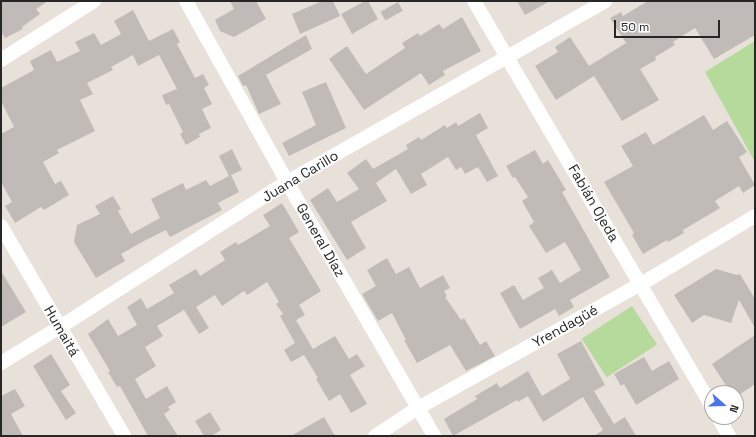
<!DOCTYPE html>
<meta charset="utf-8">
<style>
body{margin:0}
#map{position:relative;width:756px;height:437px;overflow:hidden;background:#e8e1da;font-family:"Space Grotesk",sans-serif}
div>[style]{position:absolute}
.green>*{inset:0;background:#b6d99c;transform-origin:0 0}
.building>*{inset:0;background:#c1bbb7;transform-origin:0 0}
.street>*{height:14px;margin:-7px;padding:0 7px;transform-origin:7px;border-radius:7px;background:#fff}
span{translate:-50% -50%;white-space:nowrap;text-align:center;line-height:1.15;-webkit-text-stroke:3.5px #fff;paint-order:stroke}
.street-label{font-size:14px;color:#272727}
.frame{position:absolute;inset:0;border:2px solid #272727;pointer-events:none}
.north{position:absolute;left:704px;top:385px;width:40px;height:40px;box-sizing:border-box;background:#fff;border:1px solid #a9a9a9;border-radius:50%;rotate:110deg;font-size:11px;font-weight:700;line-height:16px;text-align:center;color:#272727}
.north::after{content:'';display:block;margin:auto;width:14px;height:18px;background:#4b75e5;clip-path:polygon(50% 0,100% 100%,50% 72%,0 100%)}
.scale{position:absolute;left:614px;top:20px;width:106px;height:18px;box-sizing:border-box;border:2px solid #272727;border-top:0;padding-left:5px;font-size:12px;line-height:14px;white-space:nowrap;color:#272727;-webkit-text-stroke:3px #fff;paint-order:stroke}
</style>
<div id="map">
<div class="green">
<div style="clip-path:polygon(755px 41px,755px 162px,705px 72px)"></div>
<div style="left:632px;top:306px;width:46px;height:60px;rotate:57deg"></div>
</div>
<div class="building">
<div style="clip-path:polygon(1px 1px,48px 1px,36px 9px,40px 14px,22px 27px,23px 29px,5px 38px,1px 32px)"></div>
<div style="clip-path:polygon(230px 1px,256px 1px,266px 19px,234px 37px,220px 31px,215px 20px,234px 9px)"></div>
<div style="clip-path:polygon(322px 1px,333px 1px,340px 16px,300px 34px,292px 14px)"></div>
<div style="clip-path:polygon(365px 1px,368px 1px,378px 19px,352px 34px,341px 14px)"></div>
<div style="clip-path:polygon(517px 1px,550px 1px,525px 15px)"></div>
<div style="clip-path:polygon(648px 1px,755px 1px,755px 35px,714px 59px,695px 28px,673px 42px,675px 45px,655px 57px,656px 60px,640px 69px,659px 100px,622px 121px,594px 76px,556px 100px,535px 66px,558px 52px,555px 47px,570px 37px,589px 66px,626px 43px,610px 18px,621px 12px,623px 16px)"></div>
<div style="left:398px;top:2px;width:10px;height:20px;rotate:61deg"></div>
<div style="clip-path:polygon(133px 10px,149px 41px,173px 29px,180px 42px,177px 44px,195px 78px,203px 74px,209px 85px,204px 88px,212px 104px,202px 109px,211px 128px,199px 134px,200px 137px,186px 145px,180px 134px,183px 132px,169px 104px,166px 105px,162px 95px,177px 89px,159px 55px,138px 66px,133px 55px,111px 67px,113px 70px,87px 83px,93px 94px,80px 100px,95px 131px,57px 150px,59px 153px,43px 162px,55px 184px,61px 181px,69px 195px,44px 210px,41px 207px,15px 223px,5px 206px,12px 202px,1px 182px,1px 134px,14px 127px,1px 101px,1px 88px,34px 70px,30px 61px,51px 50px,57px 62px,80px 51px,75px 42px,94px 33px,101px 45px,121px 34px,114px 21px)"></div>
<div style="clip-path:polygon(462px 17px,481px 51px,443px 71px,445px 75px,429px 85px,421px 73px,364px 110px,329px 59px,347px 46px,366px 74px,405px 48px,402px 43px,418px 33px,420px 36px,439px 24px,443px 29px)"></div>
<div style="clip-path:polygon(306px 35px,312px 49px,266px 75px,281px 104px,259px 114px,246px 85px,243px 86px,238px 76px)"></div>
<div style="clip-path:polygon(326px 82px,346px 128px,289px 156px,282px 143px,316px 125px,302px 92px)"></div>
<div style="clip-path:polygon(480px 113px,488px 128px,476px 135px,498px 176px,487px 182px,478px 167px,465px 174px,461px 167px,456px 170px,448px 157px,421px 174px,427px 185px,411px 194px,396px 169px,376px 183px,387px 201px,351px 222px,366px 248px,347px 260px,310px 200px,328px 188px,337px 202px,359px 189px,347px 173px,366px 159px,373px 169px,408px 149px,406px 145px,419px 137px,421px 140px,445px 125px,447px 128px,456px 122px,458px 126px)"></div>
<div style="clip-path:polygon(704px 115px,713px 130px,727px 121px,747px 152px,739px 157px,755px 185px,743px 193px,739px 186px,715px 201px,720px 208px,683px 230px,684px 233px,668px 242px,667px 240px,643px 254px,632px 235px,634px 233px,604px 182px,633px 166px,621px 146px,646px 132px,653px 145px)"></div>
<div style="clip-path:polygon(232px 149px,242px 170px,231px 175px,239px 192px,218px 203px,222px 210px,170px 237px,166px 230px,142px 242px,121px 254px,125px 261px,96px 278px,74px 242px,77px 225px,100px 214px,95px 206px,113px 196px,121px 209px,118px 211px,131px 234px,160px 218px,151px 199px,183px 183px,186px 190px,206px 180px,210px 186px,229px 176px,219px 156px)"></div>
<div style="clip-path:polygon(535px 150px,543px 164px,548px 160px,566px 190px,562px 192px,610px 277px,570px 300px,574px 307px,559px 316px,555px 309px,520px 329px,500px 293px,514px 285px,523px 300px,544px 288px,538px 278px,552px 270px,560px 283px,581px 270px,565px 242px,546px 253px,529px 226px,534px 222px,522px 201px,528px 197px,515px 177px,513px 178px,506px 166px)"></div>
<div style="clip-path:polygon(282px 203px,299px 232px,289px 238px,321px 291px,299px 305px,305px 315px,296px 320px,313px 349px,335px 336px,349px 359px,357px 354px,365px 366px,350px 375px,367px 404px,351px 413px,340px 394px,329px 401px,316px 379px,318px 378px,304px 355px,291px 362px,284px 350px,295px 343px,280px 316px,283px 314px,276px 304px,279px 302px,267px 282px,247px 295px,244px 291px,222px 306px,215px 295px,196px 307px,209px 328px,199px 334px,184px 310px,157px 326px,163px 336px,145px 347px,156px 366px,135px 379px,146px 399px,167px 386px,176px 402px,168px 407px,170px 410px,164px 414px,178px 436px,148px 436px,120px 386px,117px 387px,108px 372px,110px 371px,88px 334px,108px 319px,118px 336px,137px 325px,127px 307px,141px 298px,147px 309px,174px 293px,169px 285px,196px 269px,200px 276px,225px 260px,220px 252px,236px 242px,238px 245px,270px 226px,263px 215px)"></div>
<div style="clip-path:polygon(387px 258px,396px 274px,409px 267px,420px 288px,443px 275px,450px 288px,444px 291px,447px 296px,445px 297px,461px 320px,464px 318px,480px 345px,486px 341px,495px 356px,466px 371px,450px 345px,417px 363px,404px 340px,406px 340px,392px 313px,378px 321px,362px 294px,376px 286px,367px 270px)"></div>
<div style="clip-path:polygon(716px 269px,737px 275px,740px 274px,755px 299px,755px 328px,739px 300px,731px 323px,704px 315px,692px 323px,674px 295px)"></div>
<div style="clip-path:polygon(1px 271px,26px 312px,1px 327px)"></div>
<div style="clip-path:polygon(755px 335px,755px 384px,736px 397px,736px 393px,731px 393px,712px 364px)"></div>
<div style="clip-path:polygon(581px 341px,605px 385px,594px 391px,614px 424px,625px 417px,636px 436px,594px 436px,603px 430px,583px 397px,543px 422px,528px 396px,518px 402px,517px 400px,453px 436px,444px 419px,477px 399px,475px 396px,497px 383px,500px 388px,528px 371px,542px 396px,570px 379px,557px 354px)"></div>
<div style="clip-path:polygon(51px 354px,70px 385px,61px 391px,76px 413px,66px 420px,33px 366px)"></div>
<div style="clip-path:polygon(644px 357px,652px 371px,669px 361px,679px 379px,636px 405px,624px 384px,621px 386px,614px 374px)"></div>
<div style="clip-path:polygon(15px 389px,25px 406px,11px 414px,23px 436px,1px 436px,1px 396px)"></div>
<div style="clip-path:polygon(210px 412px,221px 430px,211px 436px,204px 436px,195px 421px)"></div>
<div style="clip-path:polygon(324px 417px,335px 436px,291px 436px)"></div>
</div>
<div class="street">
<div style="left:186px;top:1px;width:207px;rotate:60.8deg"></div>
<div style="left:287px;top:182px;width:293px;rotate:59.9deg"></div>
<div style="left:474px;top:1px;width:471px;rotate:59.6deg"></div>
<div style="left:1px;top:60px;width:110px;rotate:-32.4deg"></div>
<div style="left:1px;top:226px;width:243px;rotate:59.6deg"></div>
<div style="left:1px;top:363px;width:69px;rotate:-31.4deg"></div>
<div style="left:60px;top:327px;width:269px;rotate:-32.6deg"></div>
<div style="left:287px;top:182px;width:366px;rotate:-29.6deg"></div>
<div style="left:718px;top:417px;width:22px;rotate:60deg"></div>
<div style="left:375px;top:436px;width:51px;rotate:-33.1deg"></div>
<div style="left:418px;top:408px;width:255px;rotate:-29.1deg"></div>
<div style="left:641px;top:284px;width:133px;rotate:-30.8deg"></div>
</div>
<div class="street-label">
<span style="left:300px;top:176px;rotate:-31deg">Juana Carillo</span>
<span style="left:594px;top:203px;rotate:60deg">Fabián Ojeda</span>
<span style="left:321px;top:240px;rotate:60deg">General Díaz</span>
<span style="left:565px;top:326px;rotate:-29deg">Yrendagüé</span>
<span style="left:62px;top:331px;rotate:60deg">Humaitá</span>
</div>
<div class="frame"></div>
<div class="north">N</div>
<div class="scale">50 m</div>
</div>
